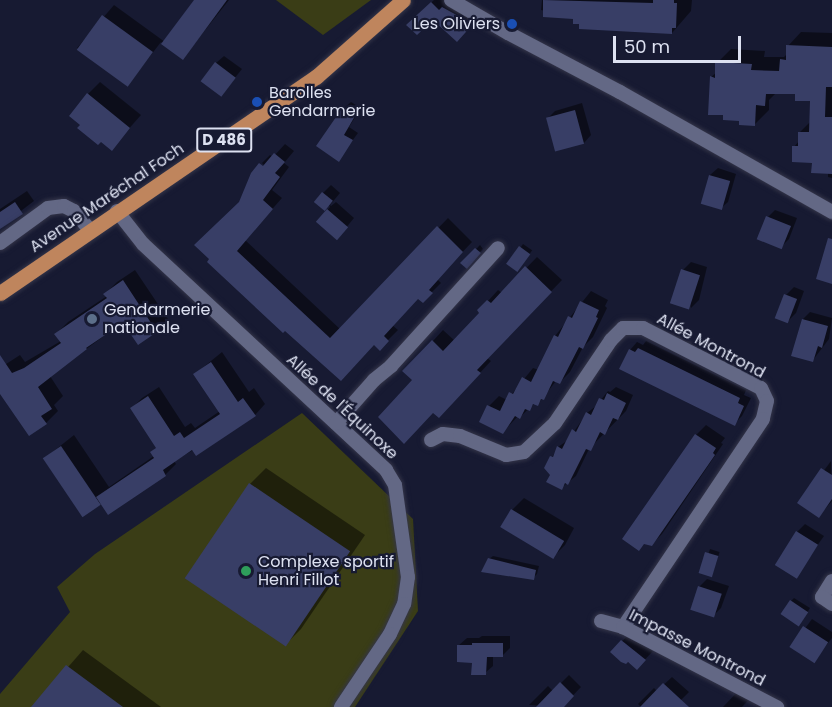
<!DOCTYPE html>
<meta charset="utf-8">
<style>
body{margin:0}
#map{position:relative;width:832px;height:707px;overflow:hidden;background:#171a32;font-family:Poppins,sans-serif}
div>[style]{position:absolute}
.green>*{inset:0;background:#3a3d16}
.shadow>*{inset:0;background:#0007;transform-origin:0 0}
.building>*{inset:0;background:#383e66;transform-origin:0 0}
.roads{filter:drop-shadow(0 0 2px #343549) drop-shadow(0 0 2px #343549)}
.minor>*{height:14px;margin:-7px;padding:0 7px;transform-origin:7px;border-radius:7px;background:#636885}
.primary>*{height:15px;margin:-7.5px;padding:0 7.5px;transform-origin:7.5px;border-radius:7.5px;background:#bf855d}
.dots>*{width:16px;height:16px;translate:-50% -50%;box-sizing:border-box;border:3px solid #171a32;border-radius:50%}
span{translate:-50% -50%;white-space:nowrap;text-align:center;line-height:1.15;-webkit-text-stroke:4.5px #171a32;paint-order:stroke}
.shield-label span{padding:2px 4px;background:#171a32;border:2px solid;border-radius:4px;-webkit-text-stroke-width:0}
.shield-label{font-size:15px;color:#dde1f1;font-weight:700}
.poi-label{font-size:16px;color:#dde1f1}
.right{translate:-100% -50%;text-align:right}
.left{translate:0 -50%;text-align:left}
.street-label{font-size:16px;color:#dde1f1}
.scale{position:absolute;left:613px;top:36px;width:128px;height:27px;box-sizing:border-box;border:3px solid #dde1f1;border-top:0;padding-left:8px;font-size:18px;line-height:21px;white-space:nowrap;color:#dde1f1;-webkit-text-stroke:4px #171a32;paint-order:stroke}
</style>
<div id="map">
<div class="green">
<div style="clip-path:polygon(276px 0,371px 0,323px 35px)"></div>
<div style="clip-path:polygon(302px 413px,413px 519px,418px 611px,355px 707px,0 707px,0 694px,70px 612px,57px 587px,95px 554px)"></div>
</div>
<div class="shadow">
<div style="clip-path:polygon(196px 0,229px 0,183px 58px,161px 42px,127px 86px,77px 48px,114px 5px,165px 42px)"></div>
<div style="clip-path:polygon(434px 0,445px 0,479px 15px,465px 32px,432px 18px,408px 25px)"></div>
<div style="clip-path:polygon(542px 0,692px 0,691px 11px,672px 33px,581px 22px,575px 17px,541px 10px)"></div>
<div style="clip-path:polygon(801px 32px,832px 33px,832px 178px,828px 177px,828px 173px,794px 147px,799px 141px,800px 132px,811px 121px,812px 100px,797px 93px,776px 93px,769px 100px,769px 110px,755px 124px,740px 119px,711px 77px,717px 72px,717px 63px,731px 49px,765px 51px,764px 57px,784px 57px,787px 54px,788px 46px)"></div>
<div style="clip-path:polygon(224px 56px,242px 69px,222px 94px,216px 63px)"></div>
<div style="clip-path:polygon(100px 82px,141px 115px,111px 149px,88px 94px)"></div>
<div style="clip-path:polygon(351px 102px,361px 108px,349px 127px,358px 133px,338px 160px,344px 108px)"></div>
<div style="clip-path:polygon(582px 103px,591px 135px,584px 143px,548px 118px,555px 111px)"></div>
<div style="clip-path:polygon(285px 144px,294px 151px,284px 163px,289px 167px,272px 190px,282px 198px,245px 240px,340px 329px,448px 218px,472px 242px,437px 279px,441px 283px,423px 301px,419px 297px,392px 325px,398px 330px,389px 339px,380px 349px,374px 344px,341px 379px,209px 262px,240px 203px,269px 170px,262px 163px,270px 155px,273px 157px)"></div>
<div style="clip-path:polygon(718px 168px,736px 174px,728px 202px,720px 209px,702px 203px,710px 175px)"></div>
<div style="clip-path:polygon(331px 185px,340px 193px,330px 205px,331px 206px,336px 202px,354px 218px,345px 229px,318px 221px,330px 207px,323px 193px)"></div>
<div style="clip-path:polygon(27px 191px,34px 201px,0 227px,0 209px)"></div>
<div style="clip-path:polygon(775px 210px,797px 218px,789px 239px,782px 246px,768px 217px)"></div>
<div style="left:523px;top:244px;width:11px;height:25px;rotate:34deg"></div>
<div style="clip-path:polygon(480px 245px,483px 249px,467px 267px,463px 263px)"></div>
<div style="clip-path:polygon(537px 257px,562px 280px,487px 358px,491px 361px,450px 405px,414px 380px,433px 341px,443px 330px,455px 341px,481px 313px,488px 301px,498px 290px,502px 293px)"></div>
<div style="clip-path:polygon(691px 262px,707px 267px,699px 300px,691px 308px,683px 270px)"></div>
<div style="clip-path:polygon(135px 270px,168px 319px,156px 331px,124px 321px,50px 376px,63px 396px,54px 405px,58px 411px,46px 423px,0 391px,0 369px,3px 366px,20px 355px,25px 362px,61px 341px,56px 334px,68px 322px,107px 296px,105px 294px,117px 282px)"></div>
<div style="clip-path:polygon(794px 287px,804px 291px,796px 313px,788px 321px,786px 295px)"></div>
<div style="clip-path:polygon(591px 291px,608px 300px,605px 306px,607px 308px,593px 337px,583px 347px,570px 372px,560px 382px,556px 381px,538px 404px,535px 403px,520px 417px,518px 416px,503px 432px,489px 406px,499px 396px,507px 400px,533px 368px,539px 370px,555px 336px)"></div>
<div style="clip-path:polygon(810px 312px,832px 318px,829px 339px,813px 360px,803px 319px)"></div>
<div style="clip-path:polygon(646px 341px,746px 390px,744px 395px,751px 398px,742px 416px,734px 424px,630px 350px,637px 342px,643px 345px)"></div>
<div style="clip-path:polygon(222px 352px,249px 392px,254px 388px,265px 404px,255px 415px,174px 461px,176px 464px,165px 475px,100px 503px,45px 458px,74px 435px,109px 487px,154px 456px,158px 447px,132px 408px,142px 398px,159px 387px,185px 427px,191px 423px,195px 428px,220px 411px,195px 374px)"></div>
<div style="clip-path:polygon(616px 387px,633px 395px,626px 411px,589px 449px,576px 476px,561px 488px,546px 468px,558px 447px,568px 440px,587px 413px,596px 406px,608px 391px,610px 392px)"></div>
<div style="clip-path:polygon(706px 425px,725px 438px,721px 443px,723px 444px,662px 534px,652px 544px,624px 539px,696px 435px)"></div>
<div style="clip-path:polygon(831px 461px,832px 501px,819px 516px,800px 503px)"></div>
<div style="clip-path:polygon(266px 468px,365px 535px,301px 629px,285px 645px,250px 484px)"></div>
<div style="clip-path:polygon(524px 498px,574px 528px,565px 545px,553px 557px,512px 510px)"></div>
<div style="clip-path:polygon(805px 524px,824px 536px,795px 577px,797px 532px)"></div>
<div style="left:710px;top:549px;width:10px;height:25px;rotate:17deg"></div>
<div style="clip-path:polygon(493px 556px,539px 566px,537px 574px,533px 578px,489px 559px)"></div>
<div style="clip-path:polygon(707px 579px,729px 586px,721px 608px,713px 616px,699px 587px)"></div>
<div style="clip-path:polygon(794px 598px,810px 608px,802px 621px,791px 601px)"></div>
<div style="clip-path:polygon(812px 619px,832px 632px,832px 638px,814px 661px,792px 646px)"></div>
<div style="clip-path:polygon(630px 633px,653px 651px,637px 668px,612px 652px)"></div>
<div style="clip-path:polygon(482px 636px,510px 636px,510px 648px,502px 656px,493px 656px,493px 666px,485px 673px,459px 645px,467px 638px,479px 638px)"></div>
<div style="clip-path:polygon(83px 650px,161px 707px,33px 707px)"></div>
<div style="clip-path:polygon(569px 675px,581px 687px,562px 707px,529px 705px,548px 686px,553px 691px)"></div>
<div style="clip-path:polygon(672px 677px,689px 692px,674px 707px,641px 707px,638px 704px,654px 688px,657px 691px)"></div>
<div style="clip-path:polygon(742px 687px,754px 694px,742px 707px,723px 707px)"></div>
</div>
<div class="building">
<div style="clip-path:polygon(194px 0,227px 0,183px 60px,161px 44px)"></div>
<div style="clip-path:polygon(543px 0,653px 3px,653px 0,674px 0,674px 3px,677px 3px,676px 28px,672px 28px,672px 34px,579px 29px,579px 24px,573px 24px,573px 19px,543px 17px)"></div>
<div style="clip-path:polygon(431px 2px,439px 10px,442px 7px,473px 24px,457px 42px,433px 20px,417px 35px,406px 25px)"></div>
<div style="left:102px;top:15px;width:63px;height:43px;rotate:36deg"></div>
<div style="clip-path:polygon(786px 45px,832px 47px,832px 87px,826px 87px,825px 117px,832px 117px,832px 174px,811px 173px,812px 163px,792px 162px,792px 146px,798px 146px,798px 132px,809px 132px,810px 101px,795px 101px,795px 94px,766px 94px,765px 106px,756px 105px,755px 126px,739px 125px,739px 121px,723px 120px,723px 115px,708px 115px,710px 76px,715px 78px,715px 62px,752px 64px,751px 70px,779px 71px,780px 59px,786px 60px)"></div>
<div style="left:215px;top:62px;width:26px;height:24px;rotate:37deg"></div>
<div style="clip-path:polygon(87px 93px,130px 128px,112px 151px,101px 142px,98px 145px,77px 128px,80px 125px,69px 116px)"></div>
<div style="clip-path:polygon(343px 107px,355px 116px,344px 135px,353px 140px,339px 162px,316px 146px)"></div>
<div style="left:575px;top:110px;width:35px;height:30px;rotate:75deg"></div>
<div style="clip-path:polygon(274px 153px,285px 162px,275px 173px,280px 177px,263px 200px,273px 209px,237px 251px,330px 338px,437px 226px,463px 252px,429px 290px,433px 293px,423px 303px,418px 299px,384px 336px,389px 341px,380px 351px,374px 345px,341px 381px,285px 331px,283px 333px,207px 262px,209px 259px,194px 245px,239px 202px,251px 173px,259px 163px,263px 166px)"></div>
<div style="left:709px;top:175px;width:22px;height:30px;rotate:16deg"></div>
<div style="left:322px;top:192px;width:14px;height:13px;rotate:39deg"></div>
<div style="clip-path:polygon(15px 202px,23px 214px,0 229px,0 212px)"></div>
<div style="left:327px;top:209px;width:28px;height:17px;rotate:41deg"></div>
<div style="left:766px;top:216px;width:27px;height:25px;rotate:22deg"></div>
<div style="clip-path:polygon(828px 238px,832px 239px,832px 284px,816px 279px)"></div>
<div style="left:519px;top:246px;width:14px;height:22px;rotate:36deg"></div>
<div style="clip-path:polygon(475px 248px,481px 253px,467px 269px,460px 263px)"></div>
<div style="clip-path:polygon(525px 266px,552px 292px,477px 370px,481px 373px,439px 418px,433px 413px,404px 444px,378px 417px,412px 380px,402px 371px,432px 340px,443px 351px,479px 313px,477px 310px,487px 300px,491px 303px)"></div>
<div style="left:681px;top:269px;width:20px;height:36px;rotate:18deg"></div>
<div style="clip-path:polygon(123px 280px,157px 332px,138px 345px,123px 323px,86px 348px,87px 349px,38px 387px,52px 409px,41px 416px,47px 424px,29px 436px,0 394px,0 355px,12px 373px,24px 368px,61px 343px,54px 334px,107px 298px,103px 294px)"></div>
<div style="left:784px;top:294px;width:14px;height:26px;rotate:21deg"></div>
<div style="clip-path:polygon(580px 301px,599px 310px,596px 317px,598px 318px,583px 349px,579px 347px,560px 384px,553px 381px,544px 400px,541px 399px,538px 406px,533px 404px,530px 411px,525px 409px,520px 419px,515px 416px,503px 434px,479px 422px,487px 405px,500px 411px,509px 392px,513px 394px,522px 377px,531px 382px,554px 335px,558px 337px,568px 316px,572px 318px)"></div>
<div style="clip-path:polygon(802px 319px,828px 326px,822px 348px,818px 346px,813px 362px,791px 356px)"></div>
<div style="clip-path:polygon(638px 348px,740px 398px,738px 403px,744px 406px,735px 426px,619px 369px,629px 349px,635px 352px)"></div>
<div style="clip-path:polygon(211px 362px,238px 402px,243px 398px,256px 416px,196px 456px,192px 450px,163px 470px,166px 476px,108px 515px,96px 497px,154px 458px,150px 452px,156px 448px,130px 408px,148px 396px,174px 436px,180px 432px,184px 438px,220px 414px,193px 374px)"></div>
<div style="clip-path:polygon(607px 393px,626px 403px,618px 420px,613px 418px,605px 435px,600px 432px,591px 451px,586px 449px,568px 485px,565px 483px,562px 490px,546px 482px,550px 475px,544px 468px,550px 456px,553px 457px,557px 446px,562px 449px,572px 429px,576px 432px,586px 412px,591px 415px,599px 398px,604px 400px)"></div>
<div style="clip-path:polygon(695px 434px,716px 448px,713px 453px,715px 455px,652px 546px,644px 544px,639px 551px,622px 539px)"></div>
<div style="left:61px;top:446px;width:71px;height:22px;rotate:56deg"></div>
<div style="clip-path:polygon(821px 468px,832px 475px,832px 499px,819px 518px,797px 503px)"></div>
<div style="left:249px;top:483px;width:122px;height:115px;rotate:34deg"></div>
<div style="left:511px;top:509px;width:62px;height:21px;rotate:31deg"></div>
<div style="left:796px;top:531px;width:26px;height:40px;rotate:32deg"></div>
<div style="left:705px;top:552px;width:14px;height:22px;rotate:17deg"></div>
<div style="clip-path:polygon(488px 558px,536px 570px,534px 580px,481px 572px)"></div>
<div style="left:698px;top:586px;width:25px;height:25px;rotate:18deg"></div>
<div style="left:790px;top:600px;width:22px;height:17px;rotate:34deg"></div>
<div style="left:803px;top:626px;width:30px;height:25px;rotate:33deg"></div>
<div style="clip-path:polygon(621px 640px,646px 660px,637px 670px,628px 662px,626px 664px,621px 662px,610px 652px)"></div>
<div style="clip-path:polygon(472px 643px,503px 643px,503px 657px,487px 657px,486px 675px,471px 675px,472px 663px,457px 662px,457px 645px,472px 645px)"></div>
<div style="clip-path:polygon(66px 665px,123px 707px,31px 707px)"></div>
<div style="clip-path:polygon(560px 682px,574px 696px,564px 707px,536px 707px)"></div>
<div style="clip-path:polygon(663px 683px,689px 707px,640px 707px)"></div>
</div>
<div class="roads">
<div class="minor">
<div style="left:451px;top:0;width:66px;rotate:30.1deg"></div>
<div style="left:508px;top:33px;width:127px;rotate:27.8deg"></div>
<div style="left:620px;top:92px;width:244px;rotate:29.5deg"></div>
<div style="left:117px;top:211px;width:42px;rotate:51.8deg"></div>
<div style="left:143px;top:244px;width:332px;rotate:42.9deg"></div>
<div style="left:386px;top:470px;width:17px;rotate:59deg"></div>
<div style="left:395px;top:485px;width:93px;rotate:82deg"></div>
<div style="left:408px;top:577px;width:27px;rotate:98deg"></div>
<div style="left:404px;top:604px;width:33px;rotate:115deg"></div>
<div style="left:390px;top:634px;width:88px;rotate:123.9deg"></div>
<div style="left:0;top:243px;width:59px;rotate:-36.1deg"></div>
<div style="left:48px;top:208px;width:16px;rotate:-7deg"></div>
<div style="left:64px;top:206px;width:11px;rotate:27deg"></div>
<div style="left:74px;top:211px;width:25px;rotate:50deg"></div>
<div style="left:336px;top:423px;width:57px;rotate:-48.5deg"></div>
<div style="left:374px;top:380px;width:22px;rotate:-39deg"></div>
<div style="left:391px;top:366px;width:159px;rotate:-47.8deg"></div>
<div style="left:431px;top:440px;width:13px;rotate:-27deg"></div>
<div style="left:443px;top:434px;width:17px;rotate:7deg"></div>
<div style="left:460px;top:436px;width:50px;rotate:22.4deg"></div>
<div style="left:506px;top:455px;width:18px;rotate:-9deg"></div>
<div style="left:524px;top:452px;width:42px;rotate:-43.1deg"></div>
<div style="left:555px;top:423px;width:100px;rotate:-56deg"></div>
<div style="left:611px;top:340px;width:17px;rotate:-45deg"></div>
<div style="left:623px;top:328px;width:20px"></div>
<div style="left:643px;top:328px;width:132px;rotate:27deg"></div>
<div style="left:761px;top:388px;width:14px;rotate:65deg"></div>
<div style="left:767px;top:401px;width:18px;rotate:103deg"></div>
<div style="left:763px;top:419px;width:251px;rotate:123.9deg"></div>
<div style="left:832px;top:581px;width:19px;rotate:122deg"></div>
<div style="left:822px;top:597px;width:12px;rotate:35deg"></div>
<div style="left:601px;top:621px;width:23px;rotate:15deg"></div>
<div style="left:623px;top:627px;width:174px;rotate:27.5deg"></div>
</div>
<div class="primary">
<div style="left:0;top:293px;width:383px;rotate:-34.4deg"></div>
<div style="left:316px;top:77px;width:116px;rotate:-41.5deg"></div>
</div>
</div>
<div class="dots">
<div style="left:512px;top:24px;background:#1a4fb4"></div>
<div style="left:257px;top:102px;background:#1a4fb4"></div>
<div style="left:92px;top:319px;background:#5c6f8a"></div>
<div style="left:246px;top:571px;background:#2e9e5b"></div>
</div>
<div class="shield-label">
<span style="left:224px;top:140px">D 486</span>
</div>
<div class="poi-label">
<span class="right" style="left:500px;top:24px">Les Oliviers</span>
<span class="left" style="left:269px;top:102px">Barolles<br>Gendarmerie</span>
<span class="left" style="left:104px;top:319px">Gendarmerie<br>nationale</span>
<span class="left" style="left:258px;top:571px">Complexe sportif<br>Henri Fillot</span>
</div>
<div class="street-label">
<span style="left:107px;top:198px;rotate:-34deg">Avenue Maréchal Foch</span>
<span style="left:711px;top:346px;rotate:28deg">Allée Montrond</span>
<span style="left:342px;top:407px;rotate:43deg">Allée de l'Équinoxe</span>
<span style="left:697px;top:648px;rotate:27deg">Impasse Montrond</span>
</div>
<div class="scale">50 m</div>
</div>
